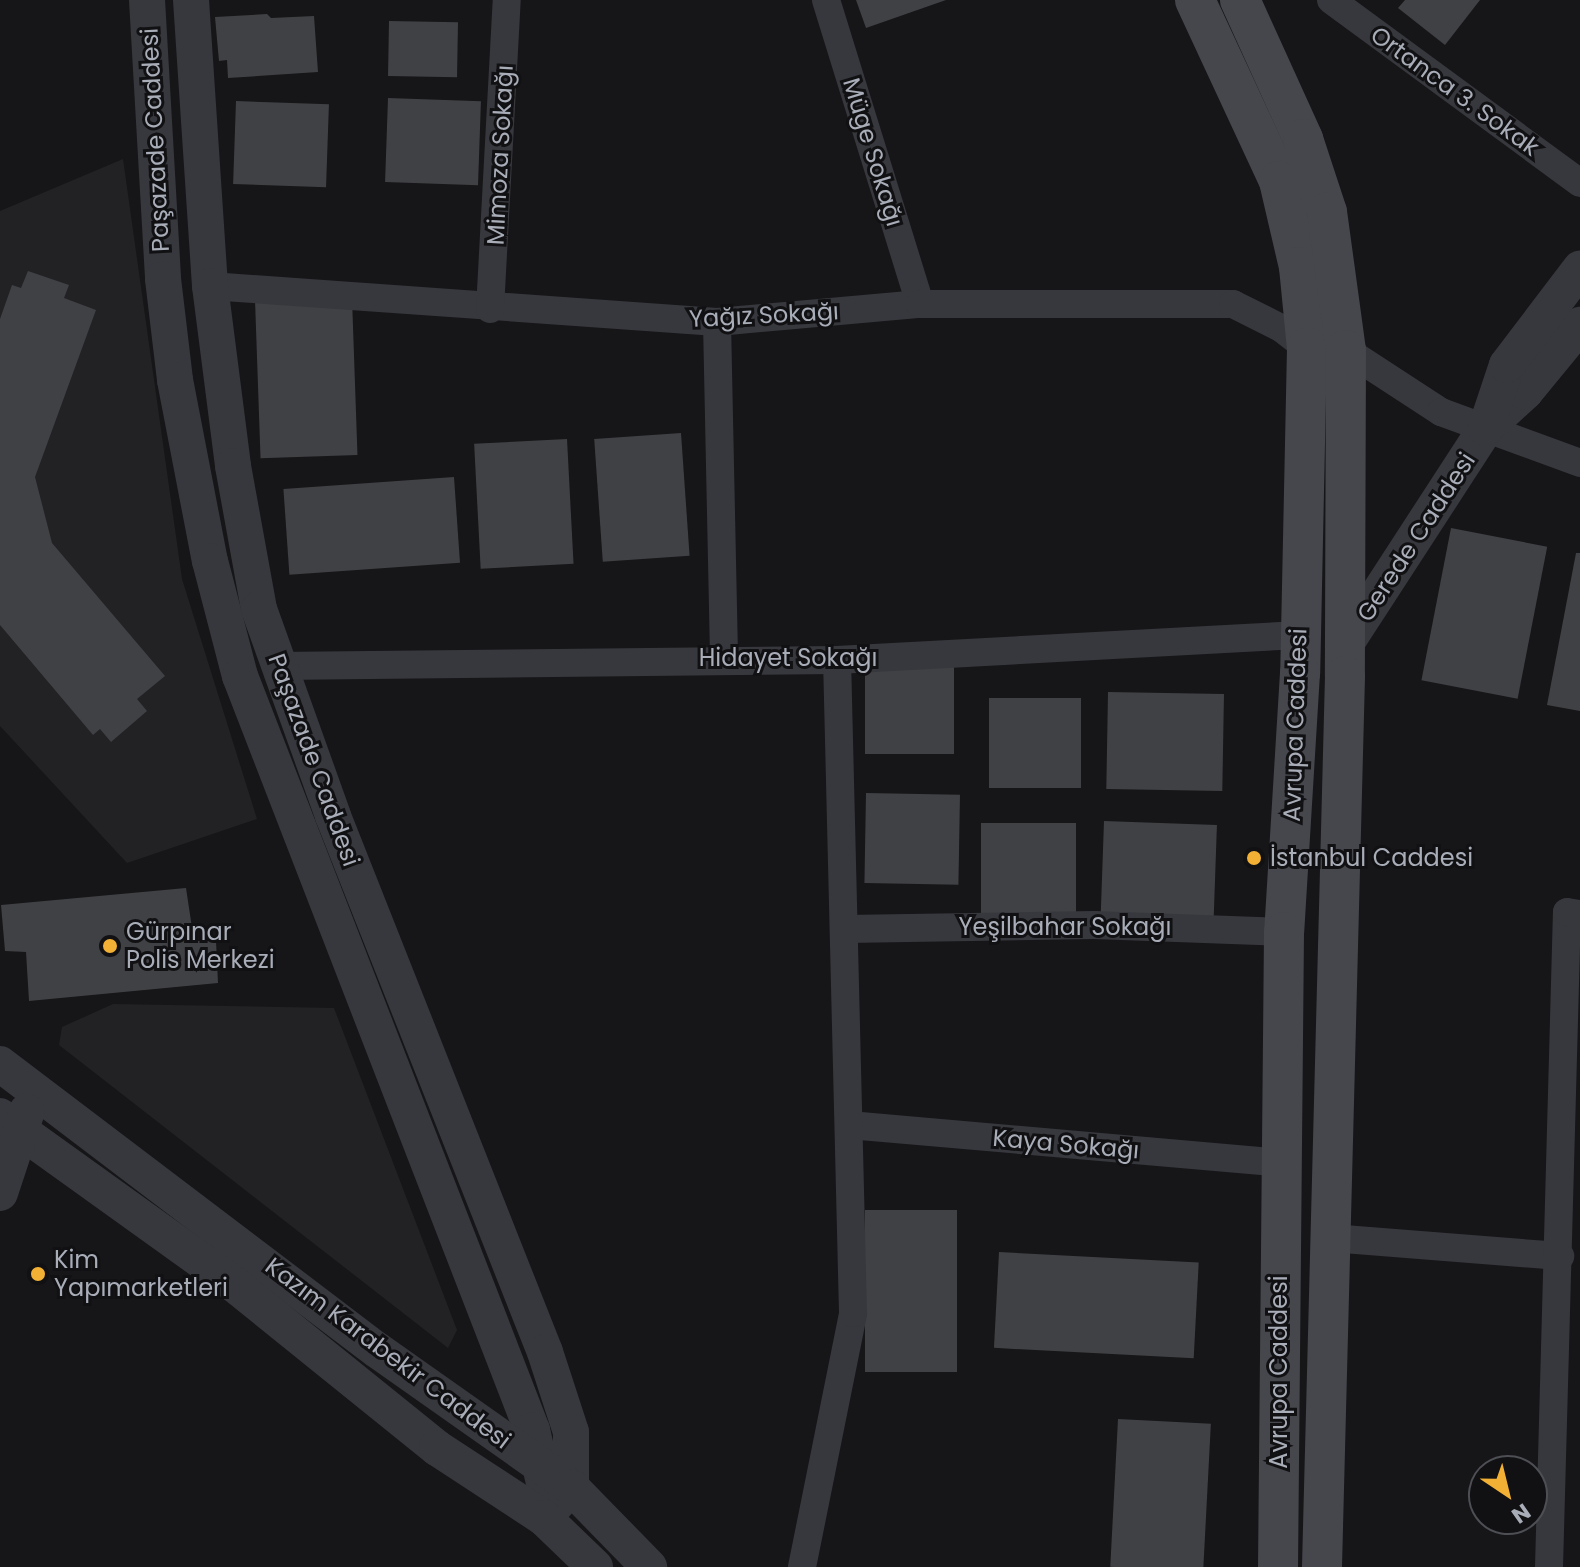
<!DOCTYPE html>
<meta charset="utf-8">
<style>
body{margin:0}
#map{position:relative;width:1580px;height:1567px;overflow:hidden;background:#161618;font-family:Poppins,sans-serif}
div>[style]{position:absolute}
.built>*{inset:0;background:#222225}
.building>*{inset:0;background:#404145;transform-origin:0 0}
.minor>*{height:28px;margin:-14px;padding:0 14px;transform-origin:14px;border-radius:14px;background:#37383d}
.tertiary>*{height:36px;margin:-18px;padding:0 18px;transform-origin:18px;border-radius:18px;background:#37383d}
.secondary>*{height:40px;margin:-20px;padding:0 20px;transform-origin:20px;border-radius:20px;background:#45474d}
.dots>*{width:22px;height:22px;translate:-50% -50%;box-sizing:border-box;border:4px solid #111113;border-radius:50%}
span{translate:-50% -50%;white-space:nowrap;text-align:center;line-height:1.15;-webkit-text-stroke:6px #111113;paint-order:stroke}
.street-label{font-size:24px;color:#a8adb8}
.poi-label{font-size:24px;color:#a8adb8}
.left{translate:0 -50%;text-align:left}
.north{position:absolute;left:1468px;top:1455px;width:80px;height:80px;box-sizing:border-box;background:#111113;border:2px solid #4d4f55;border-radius:50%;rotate:145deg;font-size:22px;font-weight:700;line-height:32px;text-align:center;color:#a8adb8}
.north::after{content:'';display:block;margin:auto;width:28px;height:36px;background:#f2b134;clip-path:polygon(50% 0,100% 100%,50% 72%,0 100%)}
</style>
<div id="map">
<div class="built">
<div style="clip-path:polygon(123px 159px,182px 579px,257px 819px,127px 863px,0 726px,0 211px)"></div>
<div style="clip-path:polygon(113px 1004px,334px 1008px,457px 1330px,448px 1348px,59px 1045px,62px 1027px)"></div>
</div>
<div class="building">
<div style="clip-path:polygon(856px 0,946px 0,866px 28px)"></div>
<div style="clip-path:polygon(1405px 0,1480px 0,1445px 45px,1398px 8px)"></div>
<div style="clip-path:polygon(267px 14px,271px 18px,314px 16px,318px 72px,228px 78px,227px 60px,219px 61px,215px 17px)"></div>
<div style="left:389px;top:21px;width:69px;height:55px;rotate:1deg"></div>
<div style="left:388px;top:98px;width:93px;height:84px;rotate:2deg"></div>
<div style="left:236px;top:101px;width:93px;height:83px;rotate:2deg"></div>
<div style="clip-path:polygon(28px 271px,69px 285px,64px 298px,96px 310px,35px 477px,52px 543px,165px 676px,137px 699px,147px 711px,111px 742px,100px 729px,93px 735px,0 625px,0 319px,12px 285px,21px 288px)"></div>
<div style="left:352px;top:298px;width:157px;height:97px;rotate:88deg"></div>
<div style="left:681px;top:433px;width:123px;height:87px;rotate:86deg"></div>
<div style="left:567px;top:439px;width:125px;height:93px;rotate:87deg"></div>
<div style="left:454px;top:477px;width:86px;height:171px;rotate:86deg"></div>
<div style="left:1451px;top:528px;width:98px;height:155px;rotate:11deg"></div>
<div style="clip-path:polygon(1576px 553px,1580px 553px,1580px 711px,1547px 705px)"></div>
<div style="left:865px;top:665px;width:89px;height:89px"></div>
<div style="left:1108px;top:692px;width:116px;height:97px;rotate:1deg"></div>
<div style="left:989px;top:698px;width:92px;height:90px"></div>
<div style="left:866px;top:793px;width:94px;height:90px;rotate:1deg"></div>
<div style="left:1104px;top:821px;width:113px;height:96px;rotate:2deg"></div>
<div style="left:981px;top:823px;width:95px;height:96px"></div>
<div style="clip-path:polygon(186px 888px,194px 941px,216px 941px,218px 983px,29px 1001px,26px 952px,5px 951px,1px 905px)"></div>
<div style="left:957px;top:1210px;width:162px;height:92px;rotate:90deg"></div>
<div style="left:999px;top:1252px;width:200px;height:96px;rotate:3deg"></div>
<div style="left:1118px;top:1419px;width:93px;height:148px;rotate:3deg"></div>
</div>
<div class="minor">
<div style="left:826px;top:0;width:318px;rotate:72.8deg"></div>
<div style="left:1331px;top:0;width:309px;rotate:36.3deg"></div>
<div style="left:210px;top:286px;width:508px;rotate:4.06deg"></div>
<div style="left:717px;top:322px;width:204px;rotate:-5.1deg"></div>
<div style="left:920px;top:304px;width:313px"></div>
<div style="left:1233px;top:304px;width:54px;rotate:26.6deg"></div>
<div style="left:1281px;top:328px;width:33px;rotate:38deg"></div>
<div style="left:490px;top:309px;width:309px;rotate:-86.9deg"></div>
<div style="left:717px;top:322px;width:335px;rotate:88.8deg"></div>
<div style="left:1346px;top:350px;width:113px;rotate:33.1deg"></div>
<div style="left:1441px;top:412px;width:148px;rotate:20.1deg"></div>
<div style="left:277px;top:666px;width:560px;rotate:-0.61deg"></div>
<div style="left:837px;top:660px;width:463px;rotate:-3.1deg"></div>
<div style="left:846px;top:929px;width:248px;rotate:-0.9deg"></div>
<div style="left:1094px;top:925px;width:190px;rotate:2.1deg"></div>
<div style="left:849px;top:1125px;width:435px;rotate:5deg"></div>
<div style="left:1331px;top:1238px;width:230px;rotate:4.5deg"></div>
<div style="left:802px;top:1567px;width:259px;rotate:-78.6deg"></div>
<div style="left:853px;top:1313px;width:653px;rotate:-91.4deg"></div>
<div style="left:1549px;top:1567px;width:655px;rotate:-88.43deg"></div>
<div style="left:1567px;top:912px;width:13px;rotate:9deg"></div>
</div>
<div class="tertiary">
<div style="left:147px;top:0;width:279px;rotate:86.7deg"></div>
<div style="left:163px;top:279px;width:102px;rotate:83.2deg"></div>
<div style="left:175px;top:380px;width:184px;rotate:79.1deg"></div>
<div style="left:210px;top:561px;width:119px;rotate:75.4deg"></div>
<div style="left:240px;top:676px;width:809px;rotate:68.83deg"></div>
<div style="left:532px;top:1430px;width:54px;rotate:77.2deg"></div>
<div style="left:544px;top:1483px;width:35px;rotate:90deg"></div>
<div style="left:191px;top:0;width:287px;rotate:86.2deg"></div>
<div style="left:210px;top:286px;width:181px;rotate:82.7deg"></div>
<div style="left:233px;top:466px;width:145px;rotate:79.7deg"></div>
<div style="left:259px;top:609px;width:220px;rotate:70.3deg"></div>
<div style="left:333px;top:816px;width:576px;rotate:68.42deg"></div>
<div style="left:545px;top:1352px;width:84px;rotate:72deg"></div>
<div style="left:571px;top:1432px;width:55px;rotate:90deg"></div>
<div style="left:571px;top:1487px;width:41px;rotate:131.1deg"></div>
<div style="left:1487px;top:427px;width:52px;rotate:-42.6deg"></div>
<div style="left:1525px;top:392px;width:87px;rotate:-50.6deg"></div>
<div style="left:1345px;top:645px;width:259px;rotate:-57deg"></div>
<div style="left:1486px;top:428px;width:66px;rotate:-71.6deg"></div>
<div style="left:1507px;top:365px;width:121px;rotate:-52.8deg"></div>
<div style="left:0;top:1064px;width:473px;rotate:37.2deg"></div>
<div style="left:377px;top:1350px;width:237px;rotate:35.2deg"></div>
<div style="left:571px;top:1487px;width:112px;rotate:45.7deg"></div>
<div style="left:0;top:1116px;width:289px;rotate:35.7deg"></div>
<div style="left:235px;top:1285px;width:260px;rotate:38.9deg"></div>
<div style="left:437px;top:1448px;width:128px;rotate:33.2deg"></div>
<div style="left:544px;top:1518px;width:71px;rotate:43.9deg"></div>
<div style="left:0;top:1193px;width:86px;rotate:-71.8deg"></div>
</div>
<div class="secondary">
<div style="left:1195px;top:0;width:200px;rotate:65.1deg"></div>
<div style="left:1279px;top:181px;width:88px;rotate:76.9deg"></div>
<div style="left:1299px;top:267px;width:81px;rotate:84.4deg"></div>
<div style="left:1307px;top:348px;width:325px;rotate:91.2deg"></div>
<div style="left:1300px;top:673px;width:259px;rotate:93.5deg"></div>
<div style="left:1284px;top:932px;width:635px;rotate:90.54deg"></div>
<div style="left:1240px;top:0;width:153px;rotate:65.6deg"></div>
<div style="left:1303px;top:139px;width:77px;rotate:71.8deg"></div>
<div style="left:1327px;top:212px;width:139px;rotate:82.2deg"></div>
<div style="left:1346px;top:350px;width:326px;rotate:90.2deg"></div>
<div style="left:1345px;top:676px;width:891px;rotate:91.48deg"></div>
</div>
<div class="dots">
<div style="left:1254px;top:858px;background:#f2b134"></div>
<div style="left:110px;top:946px;background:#f2b134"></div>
<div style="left:38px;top:1274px;background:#f2b134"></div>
</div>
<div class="street-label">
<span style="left:1455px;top:91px;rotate:36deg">Ortanca 3. Sokak</span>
<span style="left:155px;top:140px;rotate:-93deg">Paşazade Caddesi</span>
<span style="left:873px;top:152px;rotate:73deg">Müge Sokağı</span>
<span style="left:500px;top:155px;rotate:-87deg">Mimoza Sokağı</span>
<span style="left:764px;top:315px;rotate:-3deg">Yağız Sokağı</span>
<span style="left:1416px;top:537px;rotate:-57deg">Gerede Caddesi</span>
<span style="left:788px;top:658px">Hidayet Sokağı</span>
<span style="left:1295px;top:725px;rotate:-88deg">Avrupa Caddesi</span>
<span style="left:314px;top:760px;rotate:70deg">Paşazade Caddesi</span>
<span style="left:1065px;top:927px">Yeşilbahar Sokağı</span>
<span style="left:1066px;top:1144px;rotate:5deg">Kaya Sokağı</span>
<span style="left:388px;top:1353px;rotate:37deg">Kazım Karabekir Caddesi</span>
<span style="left:1279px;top:1372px;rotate:-90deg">Avrupa Caddesi</span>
</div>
<div class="poi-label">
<span class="left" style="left:1270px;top:858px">İstanbul Caddesi</span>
<span class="left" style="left:126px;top:946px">Gürpınar<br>Polis Merkezi</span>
<span class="left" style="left:54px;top:1274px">Kim<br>Yapımarketleri</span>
</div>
<div class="north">N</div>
</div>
